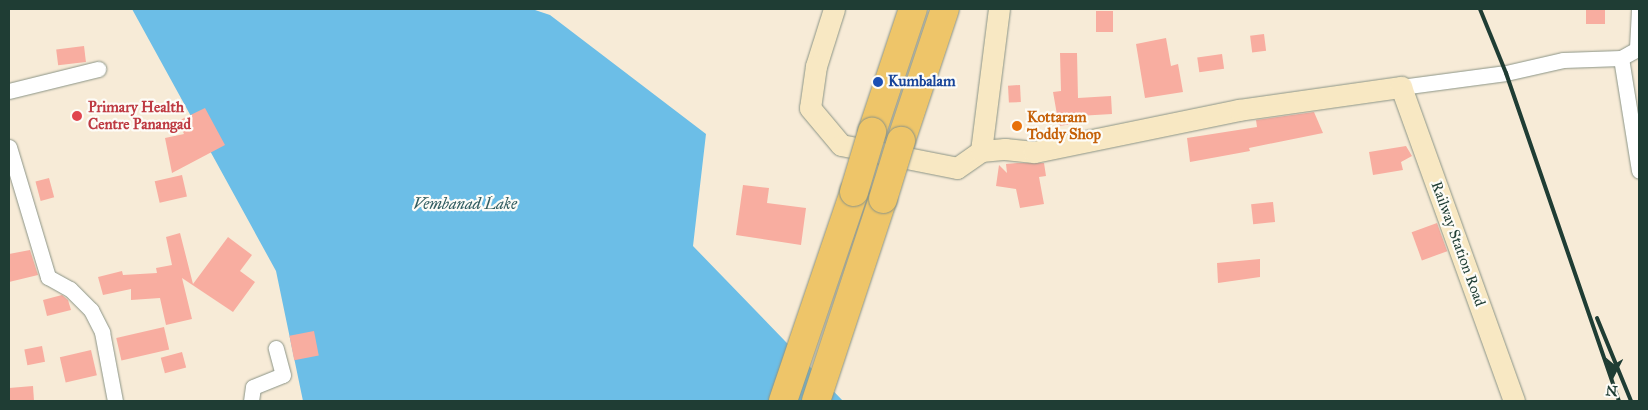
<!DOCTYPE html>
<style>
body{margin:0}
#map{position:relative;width:1648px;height:410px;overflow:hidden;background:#f7ebd7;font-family:"IM FELL Great Primer",serif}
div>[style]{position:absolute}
.water>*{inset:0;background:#6cbee7}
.building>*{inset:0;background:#f8ada0;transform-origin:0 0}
.roads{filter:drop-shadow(0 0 1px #8b9486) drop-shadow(0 0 1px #8b9486)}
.street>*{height:15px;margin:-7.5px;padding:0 7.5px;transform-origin:7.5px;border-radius:7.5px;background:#fff}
.secondary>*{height:21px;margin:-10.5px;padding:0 10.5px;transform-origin:10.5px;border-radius:10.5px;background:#f8e8c3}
.highway>*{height:28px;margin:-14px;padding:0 14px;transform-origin:14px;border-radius:14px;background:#eec569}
.rail>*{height:4px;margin:-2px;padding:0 2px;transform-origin:2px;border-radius:2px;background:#1f3d34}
.bridges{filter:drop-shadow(0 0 1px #8b9486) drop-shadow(0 0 1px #8b9486)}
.highway-bridge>*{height:28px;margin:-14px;padding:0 14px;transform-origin:14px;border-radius:14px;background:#eec569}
.dots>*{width:14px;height:14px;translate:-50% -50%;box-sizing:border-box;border:2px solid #fdfcf7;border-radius:50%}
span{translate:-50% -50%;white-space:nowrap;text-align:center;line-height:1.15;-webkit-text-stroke:4.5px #fdfcf7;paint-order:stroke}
.transit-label{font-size:15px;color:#164399;font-weight:700}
.left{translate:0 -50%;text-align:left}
.health-label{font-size:15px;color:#be3a42;font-weight:700}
.food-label{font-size:15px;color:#c56008;font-weight:700}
.street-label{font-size:15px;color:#1f3d34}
.water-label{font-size:16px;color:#325d61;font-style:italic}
.frame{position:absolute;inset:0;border:10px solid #1f3d34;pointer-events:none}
.north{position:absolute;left:1588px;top:350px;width:50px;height:50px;-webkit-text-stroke:4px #fdfcf7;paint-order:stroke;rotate:185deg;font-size:14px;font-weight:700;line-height:20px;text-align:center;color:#1f3d34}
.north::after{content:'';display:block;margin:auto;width:18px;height:22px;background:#1f3d34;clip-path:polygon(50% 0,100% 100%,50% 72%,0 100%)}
</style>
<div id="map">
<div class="water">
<div style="clip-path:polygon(132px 9px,532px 9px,550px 15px,706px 134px,693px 246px,843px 401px,303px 401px,276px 271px)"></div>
</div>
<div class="building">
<div style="left:1586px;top:9px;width:19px;height:15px"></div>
<div style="left:1096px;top:11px;width:17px;height:21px"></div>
<div style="left:1264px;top:34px;width:17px;height:14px;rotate:83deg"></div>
<div style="clip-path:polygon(1166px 38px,1171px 66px,1178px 64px,1183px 92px,1145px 98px,1136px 44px)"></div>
<div style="left:84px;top:46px;width:16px;height:28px;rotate:83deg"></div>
<div style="clip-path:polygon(1060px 53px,1077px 53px,1078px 98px,1111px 96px,1112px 114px,1078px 116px,1079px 123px,1059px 126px,1053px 92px,1061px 91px)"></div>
<div style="left:1222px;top:54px;width:15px;height:25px;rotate:82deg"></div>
<div style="left:1020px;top:85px;width:17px;height:12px;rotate:87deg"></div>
<div style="clip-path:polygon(205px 108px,225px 145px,172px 173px,165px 138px,184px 134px,178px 121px)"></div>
<div style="clip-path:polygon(1314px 112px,1323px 133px,1249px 148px,1250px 151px,1190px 162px,1187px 138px,1257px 127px,1256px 120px)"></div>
<div style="clip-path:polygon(1406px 146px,1412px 156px,1401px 162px,1403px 170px,1373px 175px,1369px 152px)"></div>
<div style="clip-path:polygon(1017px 163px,1044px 163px,1046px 176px,1039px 177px,1044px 204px,1020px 208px,1016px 189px,996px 186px,999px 165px,1007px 173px,1006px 164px)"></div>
<div style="left:182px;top:175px;width:22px;height:28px;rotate:77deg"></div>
<div style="left:49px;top:178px;width:20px;height:14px;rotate:75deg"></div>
<div style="clip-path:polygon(743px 185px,769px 188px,767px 203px,806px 208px,801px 245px,736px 235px)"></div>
<div style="left:1273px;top:202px;width:20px;height:22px;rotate:84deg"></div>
<div style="left:1437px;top:223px;width:30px;height:27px;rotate:70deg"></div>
<div style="clip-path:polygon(180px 233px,193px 284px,228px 237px,252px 255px,240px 271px,255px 282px,233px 312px,182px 278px,192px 319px,166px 325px,160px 298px,131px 300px,131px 289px,103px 295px,98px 277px,122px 271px,123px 275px,157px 273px,156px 268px,172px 265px,166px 237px)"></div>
<div style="clip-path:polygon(30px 250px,38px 275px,9px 282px,9px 254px)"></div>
<div style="clip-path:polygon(1260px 259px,1260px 277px,1218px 283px,1217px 263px)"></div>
<div style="clip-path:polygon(62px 295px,68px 300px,71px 310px,47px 316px,43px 300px)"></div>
<div style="left:164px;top:327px;width:23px;height:49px;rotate:77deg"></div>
<div style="left:314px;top:331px;width:25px;height:25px;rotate:79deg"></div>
<div style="left:42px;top:346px;width:16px;height:18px;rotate:79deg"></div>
<div style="left:91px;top:350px;width:26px;height:32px;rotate:77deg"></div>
<div style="left:182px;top:352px;width:16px;height:22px;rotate:75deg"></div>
<div style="clip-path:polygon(33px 386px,34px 401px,9px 401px,9px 388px)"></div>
</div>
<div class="roads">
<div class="street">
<div style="left:1637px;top:48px;width:39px;rotate:-87deg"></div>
<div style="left:1621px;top:58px;width:114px;rotate:80.9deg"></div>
<div style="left:1401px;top:87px;width:106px;rotate:-7.6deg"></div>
<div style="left:1506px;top:73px;width:58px;rotate:-12.8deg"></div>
<div style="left:1563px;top:60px;width:58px;rotate:-2deg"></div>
<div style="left:1621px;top:58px;width:21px;rotate:-29deg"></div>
<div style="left:9px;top:91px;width:92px;rotate:-13.9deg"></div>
<div style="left:9px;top:147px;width:136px;rotate:73.3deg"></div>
<div style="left:48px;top:277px;width:25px;rotate:29deg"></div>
<div style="left:70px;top:289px;width:30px;rotate:45deg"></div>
<div style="left:91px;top:310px;width:25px;rotate:63deg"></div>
<div style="left:102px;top:332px;width:70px;rotate:79.3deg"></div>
<div style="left:251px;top:401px;width:14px;rotate:-82deg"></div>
<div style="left:253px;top:387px;width:32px;rotate:-22deg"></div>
<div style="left:283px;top:375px;width:28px;rotate:-105deg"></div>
</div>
<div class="secondary">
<div style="left:834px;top:9px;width:60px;rotate:107.5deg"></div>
<div style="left:816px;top:66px;width:42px;rotate:98.1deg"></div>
<div style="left:810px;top:108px;width:48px;rotate:50deg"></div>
<div style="left:841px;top:145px;width:118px;rotate:11.2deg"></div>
<div style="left:957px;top:168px;width:29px;rotate:-35deg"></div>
<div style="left:981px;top:151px;width:143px;rotate:-82.8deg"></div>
<div style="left:981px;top:151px;width:24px;rotate:-5deg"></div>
<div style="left:1005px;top:149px;width:29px;rotate:6deg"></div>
<div style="left:1034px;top:152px;width:209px;rotate:-11.6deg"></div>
<div style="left:1239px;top:110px;width:164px;rotate:-8.1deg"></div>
<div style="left:1401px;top:87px;width:334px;rotate:70.2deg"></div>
</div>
<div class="highway">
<div style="left:872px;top:132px;width:130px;rotate:-71.6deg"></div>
<div style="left:901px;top:141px;width:139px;rotate:-71.6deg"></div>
<div style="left:783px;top:401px;width:221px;rotate:-71.2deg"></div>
<div style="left:816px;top:401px;width:213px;rotate:-71.7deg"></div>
</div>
</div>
<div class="rail">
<div style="left:1480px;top:9px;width:69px;rotate:67.9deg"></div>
<div style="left:1506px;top:73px;width:347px;rotate:71deg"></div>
<div style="left:1597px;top:318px;width:90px;rotate:67.7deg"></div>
</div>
<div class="bridges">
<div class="highway-bridge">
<div style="left:854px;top:192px;width:63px;rotate:-73.3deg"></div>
<div style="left:883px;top:199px;width:61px;rotate:-72.8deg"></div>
</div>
</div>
<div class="dots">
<div style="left:878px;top:82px;background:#1a4fb4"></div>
<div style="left:77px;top:116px;background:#e0444e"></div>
<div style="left:1017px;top:126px;background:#e8710a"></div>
</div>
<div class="transit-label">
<span class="left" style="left:888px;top:82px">Kumbalam</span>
</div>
<div class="health-label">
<span class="left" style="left:88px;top:116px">Primary Health<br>Centre Panangad</span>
</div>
<div class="food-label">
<span class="left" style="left:1027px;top:126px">Kottaram<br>Toddy Shop</span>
</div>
<div class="street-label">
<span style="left:1458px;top:244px;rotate:70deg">Railway Station Road</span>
</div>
<div class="water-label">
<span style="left:465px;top:204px">Vembanad Lake</span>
</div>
<div class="frame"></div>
<div class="north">N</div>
</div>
